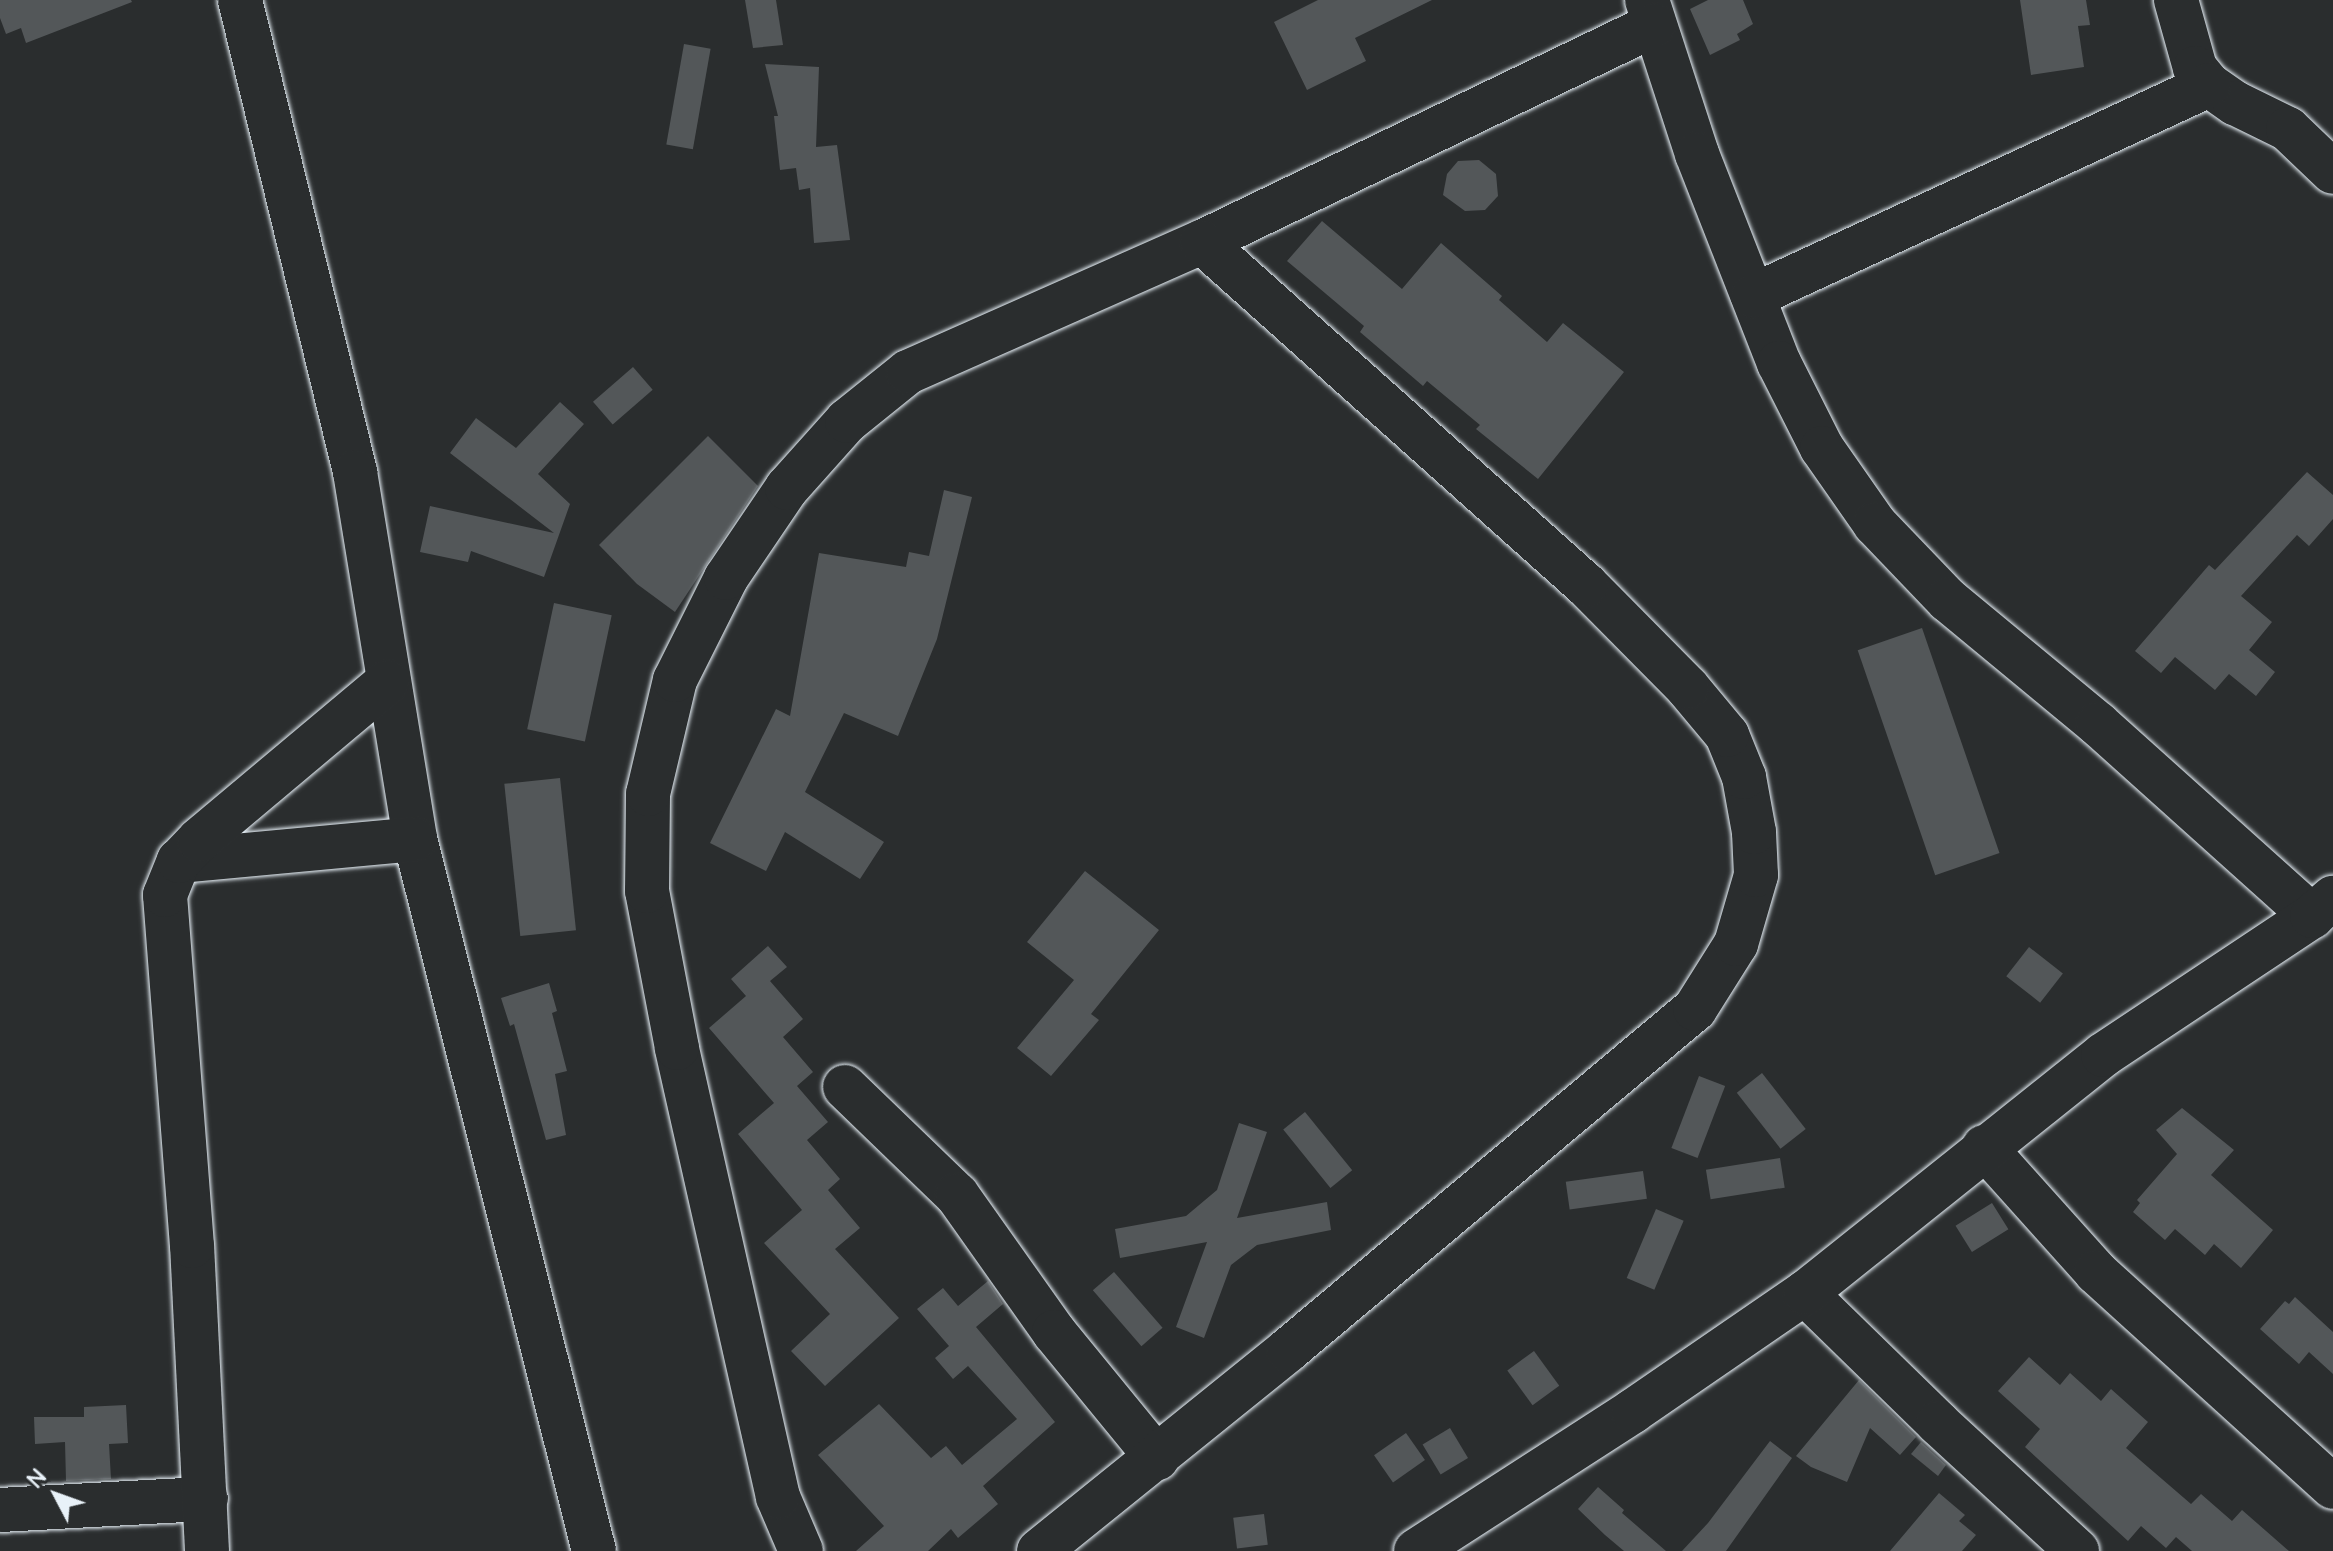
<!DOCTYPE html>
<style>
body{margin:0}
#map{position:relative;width:2333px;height:1551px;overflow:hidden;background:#2a2d2e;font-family:"Architects Daughter",sans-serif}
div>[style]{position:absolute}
.building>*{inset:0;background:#535759;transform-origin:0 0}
.roads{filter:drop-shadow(0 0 2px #e8f1f8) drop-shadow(0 0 2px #e8f1f8)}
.minor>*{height:44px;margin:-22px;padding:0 22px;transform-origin:22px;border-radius:22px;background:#2a2d2e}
span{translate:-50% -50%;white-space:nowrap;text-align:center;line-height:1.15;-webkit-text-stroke:6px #2a2d2e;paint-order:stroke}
.north{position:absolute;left:16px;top:1455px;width:80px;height:80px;-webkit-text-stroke:6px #2a2d2e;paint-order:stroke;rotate:311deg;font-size:22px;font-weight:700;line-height:32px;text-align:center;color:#e8f1f8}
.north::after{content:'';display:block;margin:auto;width:28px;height:36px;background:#e8f1f8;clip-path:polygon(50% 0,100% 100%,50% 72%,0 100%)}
</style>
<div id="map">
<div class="building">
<div style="clip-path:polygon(0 0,131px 0,132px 2px,26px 43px,21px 28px,6px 34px,0 18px)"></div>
<div style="clip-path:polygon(745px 0,776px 0,783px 45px,753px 48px)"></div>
<div style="clip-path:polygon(1318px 0,1432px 0,1355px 38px,1366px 61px,1307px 90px,1274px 22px)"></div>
<div style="clip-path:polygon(1708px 0,1743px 0,1753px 24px,1737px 34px,1740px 40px,1710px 55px,1690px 9px)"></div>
<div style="clip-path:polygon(2020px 0,2086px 0,2090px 25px,2078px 26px,2084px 67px,2031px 75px)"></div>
<div style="left:684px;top:44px;width:27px;height:102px;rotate:10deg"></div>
<div style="clip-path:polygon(765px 64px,819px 67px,816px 147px,837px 145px,850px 240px,814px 243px,810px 188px,799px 190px,796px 168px,780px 170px,774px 116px,778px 116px)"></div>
<div style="clip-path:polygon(1479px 160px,1496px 174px,1498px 196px,1485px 210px,1465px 211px,1443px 195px,1447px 174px,1458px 161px)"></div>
<div style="clip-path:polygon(1322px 221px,1402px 289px,1441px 243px,1502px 296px,1499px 300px,1547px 342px,1563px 323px,1624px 372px,1538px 479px,1476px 429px,1480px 425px,1427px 381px,1423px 386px,1360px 332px,1364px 326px,1287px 261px)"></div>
<div style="left:633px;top:367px;width:30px;height:53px;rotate:49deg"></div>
<div style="clip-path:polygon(560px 402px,584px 424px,538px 474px,570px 504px,544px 577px,471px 551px,468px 562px,420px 552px,430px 506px,554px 533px,450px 453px,476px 418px,516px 448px)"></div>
<div style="clip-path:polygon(708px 436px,758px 486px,675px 612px,637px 584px,599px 545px)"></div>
<div style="clip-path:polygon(2307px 472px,2333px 495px,2333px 519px,2309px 546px,2297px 535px,2241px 596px,2272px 622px,2249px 650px,2275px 672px,2256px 696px,2229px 674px,2215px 690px,2175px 657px,2161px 673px,2135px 651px,2209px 565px,2215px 570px)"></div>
<div style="clip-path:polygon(944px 490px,972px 497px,937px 639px,898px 736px,844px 713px,805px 792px,884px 842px,860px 879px,785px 832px,766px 871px,710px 843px,776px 709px,790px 716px,819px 553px,906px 567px,909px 552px,929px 556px)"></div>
<div style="left:554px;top:603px;width:59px;height:129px;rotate:12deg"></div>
<div style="left:1922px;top:628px;width:238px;height:68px;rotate:71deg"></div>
<div style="left:560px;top:778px;width:153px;height:56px;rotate:84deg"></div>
<div style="clip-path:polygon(1085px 871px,1159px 930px,1091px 1014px,1099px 1020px,1051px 1076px,1017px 1048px,1074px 980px,1027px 942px)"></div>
<div style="clip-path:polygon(768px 946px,787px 967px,770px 981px,803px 1019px,783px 1037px,813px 1072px,797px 1086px,828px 1122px,807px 1140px,840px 1179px,828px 1190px,860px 1228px,835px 1249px,899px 1318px,825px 1386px,791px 1351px,830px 1314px,764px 1243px,802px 1210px,738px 1134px,774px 1103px,709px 1028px,746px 996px,731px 979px)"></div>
<div style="left:2029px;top:947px;width:43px;height:37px;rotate:38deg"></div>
<div style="clip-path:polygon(549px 983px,557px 1011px,552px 1013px,567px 1071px,555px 1074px,566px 1135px,546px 1140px,514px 1024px,510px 1026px,501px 998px)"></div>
<div style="left:1762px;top:1073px;width:71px;height:32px;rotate:52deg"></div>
<div style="left:1699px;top:1076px;width:28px;height:77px;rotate:21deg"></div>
<div style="clip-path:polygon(2182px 1108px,2234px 1150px,2211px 1175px,2273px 1230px,2241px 1268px,2214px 1244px,2205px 1255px,2175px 1229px,2165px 1240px,2133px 1212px,2140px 1203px,2137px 1200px,2177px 1154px,2156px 1130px)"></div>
<div style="left:1305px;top:1112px;width:75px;height:28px;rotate:51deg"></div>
<div style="clip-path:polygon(1239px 1123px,1267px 1132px,1237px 1218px,1327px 1202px,1331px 1230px,1257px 1245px,1231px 1265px,1204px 1338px,1176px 1327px,1207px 1242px,1120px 1258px,1115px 1229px,1186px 1216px,1217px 1190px)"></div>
<div style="left:1780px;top:1158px;width:30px;height:75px;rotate:81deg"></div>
<div style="left:1643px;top:1171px;width:28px;height:78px;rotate:82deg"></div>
<div style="left:1992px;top:1203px;width:31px;height:43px;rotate:58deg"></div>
<div style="left:1656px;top:1209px;width:30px;height:75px;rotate:23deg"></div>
<div style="left:1114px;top:1272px;width:74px;height:28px;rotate:49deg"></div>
<div style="clip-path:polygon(988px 1281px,1003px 1304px,976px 1327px,1055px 1422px,983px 1486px,998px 1504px,958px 1538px,951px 1529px,928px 1551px,856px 1551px,884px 1526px,818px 1455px,879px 1404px,931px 1458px,946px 1446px,962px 1465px,1017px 1419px,968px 1366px,953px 1379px,935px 1358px,949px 1346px,917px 1309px,943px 1288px,958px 1306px)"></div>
<div style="clip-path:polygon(2295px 1297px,2333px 1332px,2333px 1374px,2309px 1352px,2299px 1364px,2260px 1329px,2285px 1301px,2289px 1304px)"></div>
<div style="left:1534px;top:1351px;width:43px;height:33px;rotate:54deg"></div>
<div style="clip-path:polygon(2029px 1357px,2060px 1385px,2070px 1373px,2101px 1401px,2111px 1389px,2148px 1422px,2126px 1448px,2191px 1504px,2201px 1494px,2232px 1521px,2242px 1510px,2289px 1551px,2192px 1551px,2176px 1537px,2166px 1548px,2141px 1526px,2128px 1541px,2025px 1447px,2040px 1429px,1998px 1391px)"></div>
<div style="clip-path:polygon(1859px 1380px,1916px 1437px,1900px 1455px,1870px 1428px,1847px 1482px,1811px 1467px,1796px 1456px)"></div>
<div style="clip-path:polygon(126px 1405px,128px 1443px,109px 1444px,111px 1479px,66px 1481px,65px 1442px,35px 1444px,34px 1417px,84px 1417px,84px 1407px)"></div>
<div style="left:1450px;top:1428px;width:35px;height:32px;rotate:59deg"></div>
<div style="left:1406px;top:1433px;width:33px;height:39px;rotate:55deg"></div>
<div style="clip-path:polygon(1770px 1441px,1792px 1458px,1726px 1551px,1682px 1551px,1708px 1523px)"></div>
<div style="clip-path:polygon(1921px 1442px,1946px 1465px,1938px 1476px,1911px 1454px)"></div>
<div style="clip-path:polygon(1598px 1487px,1624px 1510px,1622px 1513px,1666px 1551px,1624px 1551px,1605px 1535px,1578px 1509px)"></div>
<div style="clip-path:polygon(1939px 1493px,1965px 1515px,1959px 1521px,1976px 1535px,1962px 1551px,1890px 1551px)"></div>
<div style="left:1264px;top:1514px;width:31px;height:31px;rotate:83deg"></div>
</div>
<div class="roads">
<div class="minor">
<div style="left:240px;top:0;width:486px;rotate:76.3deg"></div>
<div style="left:355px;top:472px;width:372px;rotate:80.7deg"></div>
<div style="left:415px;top:839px;width:734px;rotate:75.89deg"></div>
<div style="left:1647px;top:0;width:162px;rotate:72deg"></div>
<div style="left:1697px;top:154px;width:225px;rotate:68.6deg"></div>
<div style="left:1779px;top:363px;width:95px;rotate:63.2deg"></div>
<div style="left:1822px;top:448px;width:93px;rotate:55.1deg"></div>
<div style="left:1875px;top:524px;width:105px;rotate:46.2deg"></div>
<div style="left:1948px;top:600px;width:195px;rotate:39.6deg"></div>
<div style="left:2098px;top:724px;width:288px;rotate:41.9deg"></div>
<div style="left:2176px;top:0;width:71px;rotate:74.4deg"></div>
<div style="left:2195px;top:68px;width:22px;rotate:51deg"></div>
<div style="left:2209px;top:85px;width:32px;rotate:35deg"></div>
<div style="left:2235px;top:103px;width:59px;rotate:26.1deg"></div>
<div style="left:2288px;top:129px;width:62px;rotate:43.7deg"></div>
<div style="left:1753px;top:296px;width:502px;rotate:-24.83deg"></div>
<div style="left:179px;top:861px;width:237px;rotate:-5.3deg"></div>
<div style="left:845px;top:1087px;width:156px;rotate:44deg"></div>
<div style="left:957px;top:1195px;width:168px;rotate:54.7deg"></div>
<div style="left:1054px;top:1332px;width:163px;rotate:50.7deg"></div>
<div style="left:1984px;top:1147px;width:168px;rotate:48.1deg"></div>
<div style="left:2096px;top:1272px;width:320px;rotate:42.2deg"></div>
<div style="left:1805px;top:1293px;width:186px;rotate:44.3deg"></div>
<div style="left:1938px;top:1423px;width:189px;rotate:42.6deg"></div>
<div style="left:0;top:1510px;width:206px;rotate:-3.1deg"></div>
<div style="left:207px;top:1551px;width:305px;rotate:-92.8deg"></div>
<div style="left:192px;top:1246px;width:352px;rotate:-94.4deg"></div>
<div style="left:165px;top:895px;width:37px;rotate:-68deg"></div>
<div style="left:179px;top:861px;width:29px;rotate:-46deg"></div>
<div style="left:199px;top:840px;width:246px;rotate:-40deg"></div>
<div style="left:801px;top:1551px;width:59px;rotate:-113.1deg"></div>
<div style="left:778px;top:1497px;width:460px;rotate:-102.7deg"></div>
<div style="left:677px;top:1048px;width:160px;rotate:-100.8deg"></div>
<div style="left:647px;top:891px;width:97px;rotate:-89.4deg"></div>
<div style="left:648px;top:794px;width:117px;rotate:-76.7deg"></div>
<div style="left:675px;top:680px;width:114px;rotate:-63.4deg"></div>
<div style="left:726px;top:578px;width:109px;rotate:-55.9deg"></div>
<div style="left:787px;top:488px;width:90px;rotate:-48.2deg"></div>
<div style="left:847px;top:421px;width:78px;rotate:-38.8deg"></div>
<div style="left:908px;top:372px;width:321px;rotate:-23.9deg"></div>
<div style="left:1202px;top:242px;width:501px;rotate:-25.65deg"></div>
<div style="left:1039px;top:1551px;width:320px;rotate:-38.9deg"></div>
<div style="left:1288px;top:1350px;width:531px;rotate:-39.96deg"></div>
<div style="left:1695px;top:1009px;width:77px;rotate:-57.8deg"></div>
<div style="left:1736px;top:944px;width:72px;rotate:-73.8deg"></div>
<div style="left:1756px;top:875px;width:43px;rotate:-92.7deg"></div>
<div style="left:1754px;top:832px;width:56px;rotate:-100.3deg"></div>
<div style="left:1744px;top:777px;width:45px;rotate:-112deg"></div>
<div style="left:1727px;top:735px;width:62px;rotate:-129.8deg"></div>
<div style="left:1687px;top:687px;width:144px;rotate:-134.7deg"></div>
<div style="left:1586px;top:585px;width:515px;rotate:-138.23deg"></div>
<div style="left:1416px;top:1551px;width:258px;rotate:-32.8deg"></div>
<div style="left:1633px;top:1411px;width:209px;rotate:-34.5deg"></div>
<div style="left:1805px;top:1293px;width:381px;rotate:-38.6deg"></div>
<div style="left:2103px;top:1055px;width:251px;rotate:-33.6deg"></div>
<div style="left:2312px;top:916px;width:28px;rotate:-41deg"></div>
</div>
</div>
<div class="north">N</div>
</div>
